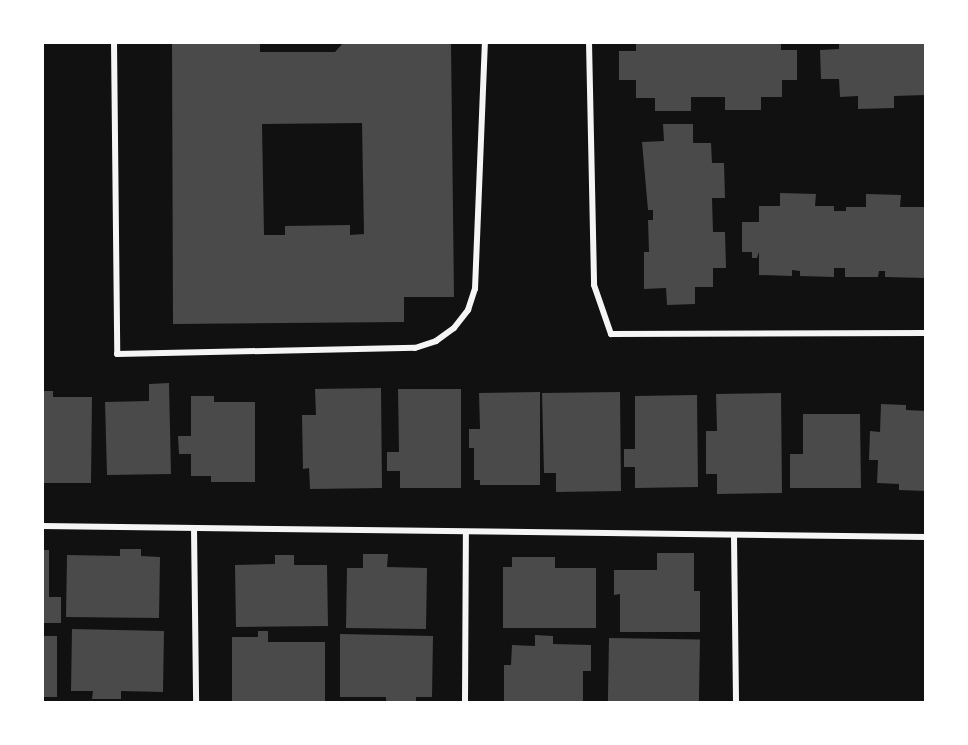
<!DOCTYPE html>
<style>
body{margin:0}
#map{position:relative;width:968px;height:745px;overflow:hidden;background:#111;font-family:"Archivo Narrow",sans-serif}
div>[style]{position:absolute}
.building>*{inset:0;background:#4a4a4a;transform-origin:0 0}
.service>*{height:6px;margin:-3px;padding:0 3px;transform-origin:3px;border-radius:3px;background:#f5f5f5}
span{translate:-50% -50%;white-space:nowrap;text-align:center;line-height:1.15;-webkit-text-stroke:6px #fff;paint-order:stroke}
.frame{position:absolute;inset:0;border:44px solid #fff;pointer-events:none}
</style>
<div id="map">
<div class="building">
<div style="clip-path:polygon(evenodd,172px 42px,260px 42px,260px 52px,335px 52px,344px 42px,451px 42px,454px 297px,404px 297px,404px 322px,173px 324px,172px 42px,362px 123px,364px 234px,350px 235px,350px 225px,285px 226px,285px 235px,264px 235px,262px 124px,362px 123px)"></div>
<div style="clip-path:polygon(636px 42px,781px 42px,781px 50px,797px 50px,797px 80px,782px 80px,782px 97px,761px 97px,761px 110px,725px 110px,725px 97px,691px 97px,691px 111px,655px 111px,655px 98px,636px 98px,636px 80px,619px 80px,619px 51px,636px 51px)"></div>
<div style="clip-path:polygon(839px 42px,926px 42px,926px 95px,894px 96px,894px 108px,858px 109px,858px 96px,840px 97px,839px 79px,821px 79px,820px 50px,839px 49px)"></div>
<div style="clip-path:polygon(663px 124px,693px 124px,693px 143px,711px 143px,712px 163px,724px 163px,725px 198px,712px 198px,713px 232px,725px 232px,726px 268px,713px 268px,713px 287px,695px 287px,695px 304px,667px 305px,666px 288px,644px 289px,644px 252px,649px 252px,648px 220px,653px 220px,653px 210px,648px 210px,642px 142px,664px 141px)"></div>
<div style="clip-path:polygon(780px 193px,816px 194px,815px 206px,834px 206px,834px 211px,846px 211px,846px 207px,866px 207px,866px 194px,901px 195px,900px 207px,926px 207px,926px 278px,885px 277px,885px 271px,879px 271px,878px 277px,845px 277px,845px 268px,834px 268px,834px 277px,800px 276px,800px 271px,792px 270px,792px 276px,759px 275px,759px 252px,757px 258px,752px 258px,752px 252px,742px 252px,742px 222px,759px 222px,759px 206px,780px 206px)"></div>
<div style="clip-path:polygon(169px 383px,171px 474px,107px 475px,105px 402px,149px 401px,149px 384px)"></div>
<div style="clip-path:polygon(381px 388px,382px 488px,310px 489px,309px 468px,303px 469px,302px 415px,316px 415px,315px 389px)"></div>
<div style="clip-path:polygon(398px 389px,461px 389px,461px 488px,400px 488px,400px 471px,387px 471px,387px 452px,399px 452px)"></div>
<div style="clip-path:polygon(42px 391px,53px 391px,53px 397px,92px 397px,91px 483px,42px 483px)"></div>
<div style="clip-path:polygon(540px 392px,540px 485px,480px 485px,480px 480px,474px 480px,474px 448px,469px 448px,469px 429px,480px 429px,479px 393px)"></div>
<div style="clip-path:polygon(620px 392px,621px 491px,556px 492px,556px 473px,544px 473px,542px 393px)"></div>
<div style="clip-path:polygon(781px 393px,782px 493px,717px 494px,717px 474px,706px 474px,706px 431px,717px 431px,716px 394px)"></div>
<div style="clip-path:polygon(697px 395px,698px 487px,635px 488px,635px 467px,624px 467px,624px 449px,635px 449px,635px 396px)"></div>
<div style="clip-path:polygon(191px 396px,214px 396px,214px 402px,255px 402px,255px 482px,211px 482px,211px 476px,191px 476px,191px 454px,179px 454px,178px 436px,191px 436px)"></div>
<div style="clip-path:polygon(881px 404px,906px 405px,906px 410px,926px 411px,926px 491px,899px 490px,899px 484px,877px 483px,878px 460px,869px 460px,870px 431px,880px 432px)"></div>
<div style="clip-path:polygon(803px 414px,860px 414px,861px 488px,790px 488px,790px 454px,803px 454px)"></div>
<div style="clip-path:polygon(120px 549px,141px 549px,141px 556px,160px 557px,159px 618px,66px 617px,67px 555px,120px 556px)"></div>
<div style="clip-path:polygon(42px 550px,49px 550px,49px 597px,61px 597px,61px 623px,42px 623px)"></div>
<div style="clip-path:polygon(657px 553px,694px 553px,694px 591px,700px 591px,700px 632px,620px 632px,620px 594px,614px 595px,614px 570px,657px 570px)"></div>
<div style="clip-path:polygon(363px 554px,388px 554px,387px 567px,427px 568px,426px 629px,346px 628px,347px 568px,363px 568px)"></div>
<div style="clip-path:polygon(275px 555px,294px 555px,294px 565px,327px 565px,328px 626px,236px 627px,235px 565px,275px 564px)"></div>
<div style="clip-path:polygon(512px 557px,555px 557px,555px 568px,596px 568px,596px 628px,503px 628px,503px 567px,512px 567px)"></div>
<div style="clip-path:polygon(72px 629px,164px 631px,163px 692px,121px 691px,121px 699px,92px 699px,93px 691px,71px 691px)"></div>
<div style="clip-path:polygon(258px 631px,268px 631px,268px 642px,325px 642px,325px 703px,232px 703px,232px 637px,258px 637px)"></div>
<div style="clip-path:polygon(340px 634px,433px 636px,432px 697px,416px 697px,416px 703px,386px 703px,386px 697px,340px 697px)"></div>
<div style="clip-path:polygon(535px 635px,553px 636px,553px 644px,591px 645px,591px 671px,583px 671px,583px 703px,504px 703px,504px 665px,511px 665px,512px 645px,535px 646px)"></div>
<div style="left:42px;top:636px;width:15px;height:61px"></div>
<div style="left:609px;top:638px;width:91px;height:63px;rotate:1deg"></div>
</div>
<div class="service">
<div style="left:114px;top:42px;width:312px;rotate:89.4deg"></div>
<div style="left:117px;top:354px;width:298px;rotate:-1.2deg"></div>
<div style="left:415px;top:348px;width:22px;rotate:-18deg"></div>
<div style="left:436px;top:341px;width:22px;rotate:-36deg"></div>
<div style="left:454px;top:328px;width:23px;rotate:-52deg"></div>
<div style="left:468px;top:310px;width:22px;rotate:-72deg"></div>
<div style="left:475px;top:289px;width:247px;rotate:-87.7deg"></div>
<div style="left:589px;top:42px;width:243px;rotate:88.8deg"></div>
<div style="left:594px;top:285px;width:52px;rotate:70.9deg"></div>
<div style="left:611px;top:334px;width:315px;rotate:-0.2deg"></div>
<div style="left:42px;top:526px;width:884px;rotate:0.71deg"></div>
<div style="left:194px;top:528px;width:175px;rotate:89.3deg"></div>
<div style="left:734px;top:536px;width:167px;rotate:89.3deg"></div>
<div style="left:465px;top:703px;width:171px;rotate:-89.7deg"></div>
</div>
<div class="frame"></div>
</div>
